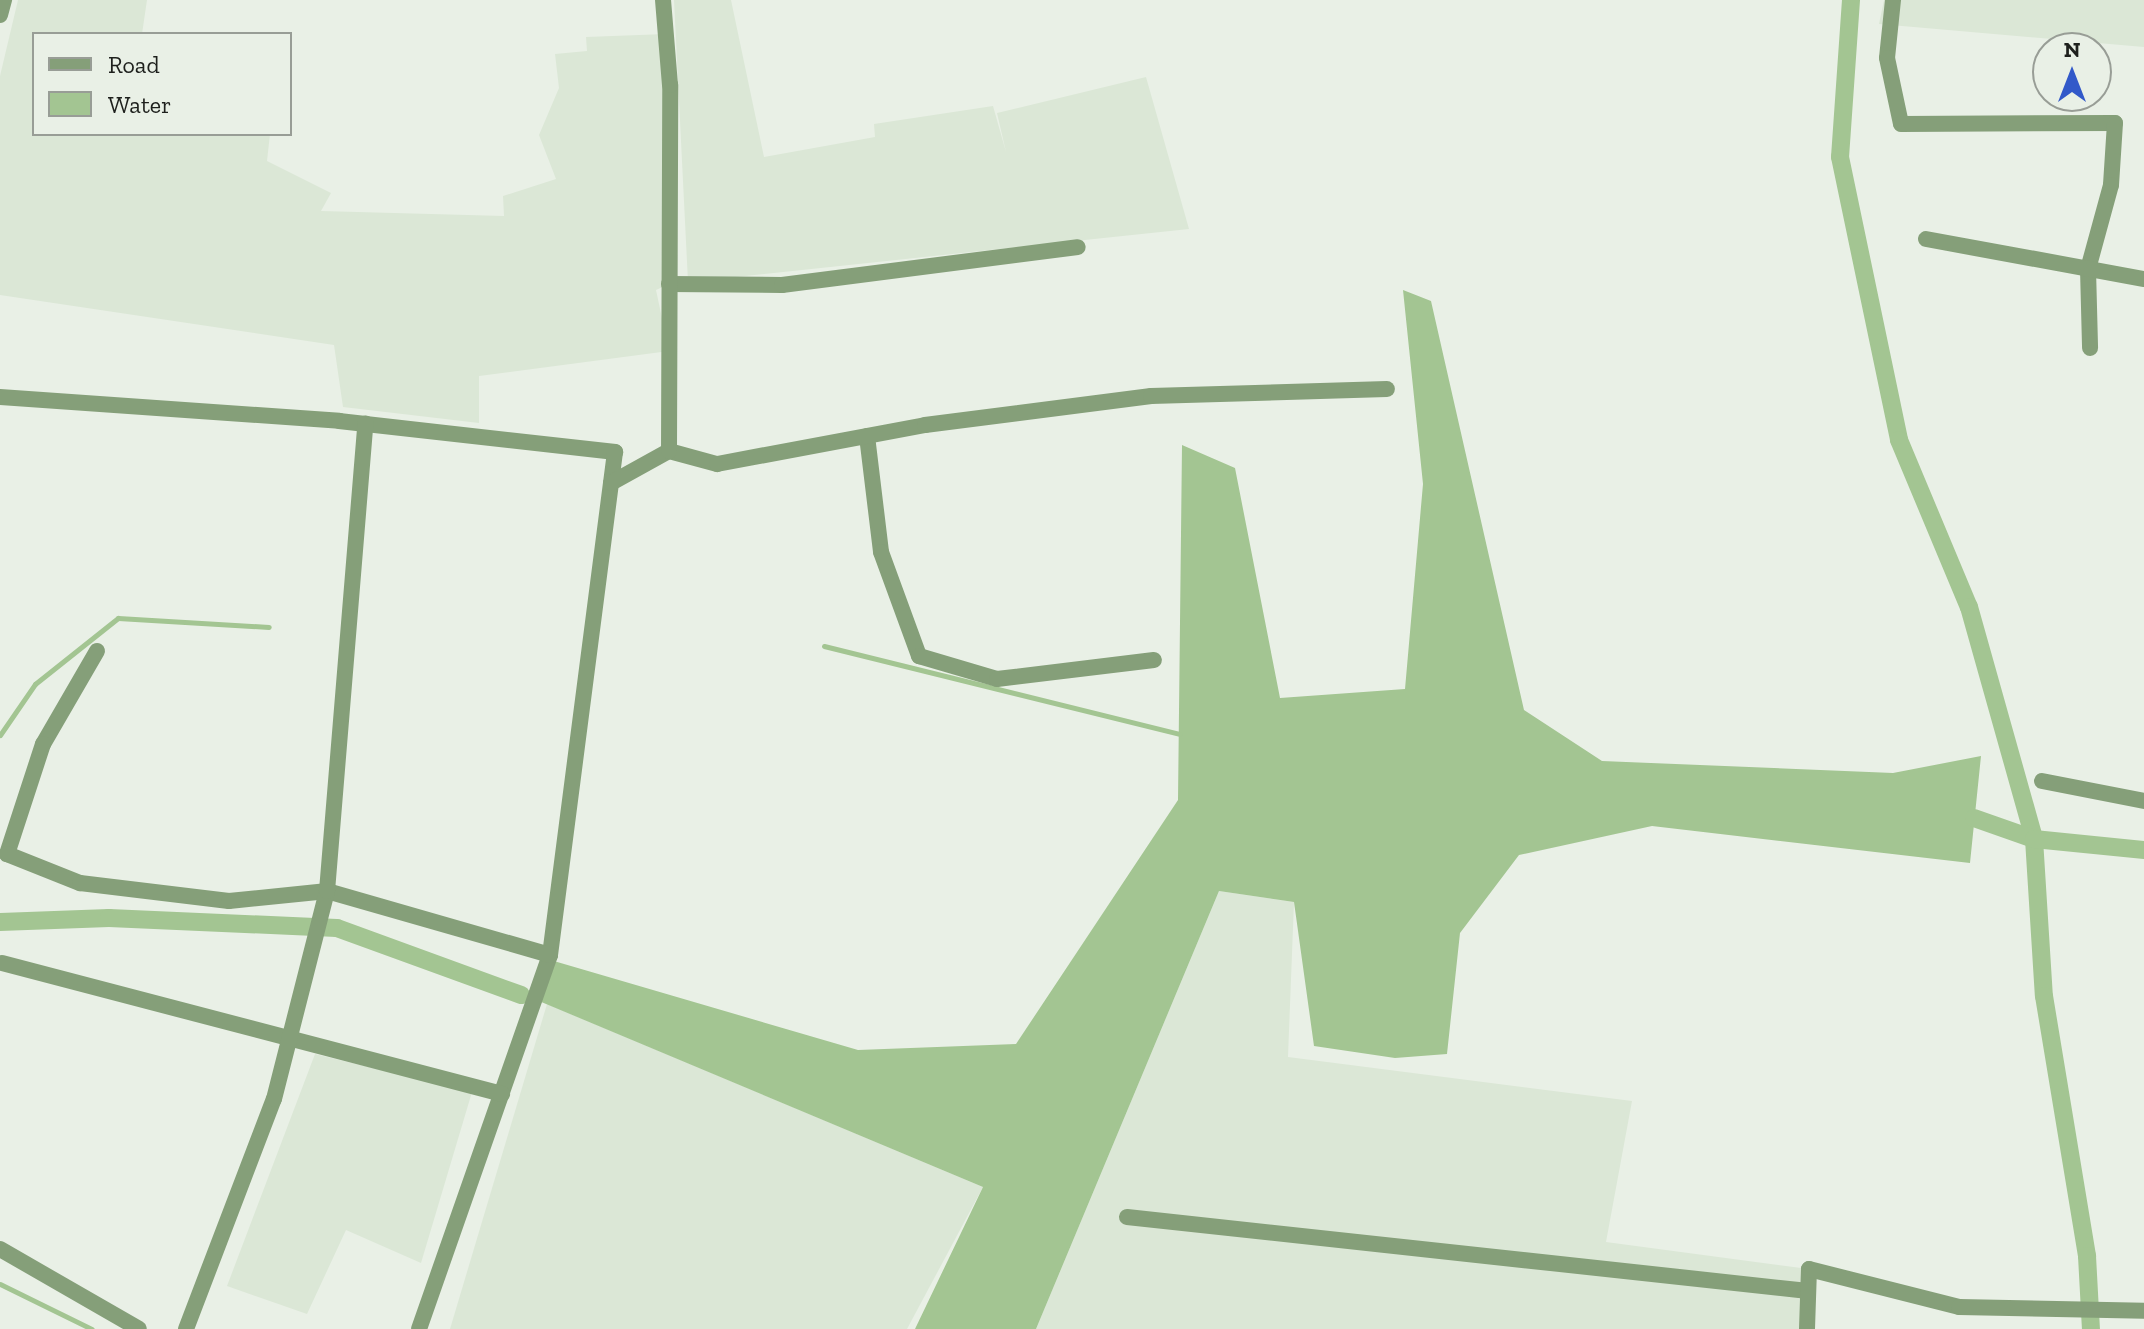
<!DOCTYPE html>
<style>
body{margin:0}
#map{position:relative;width:2144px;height:1329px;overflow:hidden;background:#e9f0e6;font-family:"Zilla Slab",serif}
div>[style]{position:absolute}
.built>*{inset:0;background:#dbe7d6}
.water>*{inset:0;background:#a3c592}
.stream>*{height:5px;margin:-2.5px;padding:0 2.5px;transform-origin:2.5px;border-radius:2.5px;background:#a3c592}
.canal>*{height:18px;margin:-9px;padding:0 9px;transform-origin:9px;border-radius:9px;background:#a3c592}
.street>*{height:16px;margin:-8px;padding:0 8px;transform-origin:8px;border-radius:8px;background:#859f79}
span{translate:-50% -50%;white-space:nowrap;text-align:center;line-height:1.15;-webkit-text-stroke:8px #e9f0e6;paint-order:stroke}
.legend{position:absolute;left:32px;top:32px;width:260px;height:104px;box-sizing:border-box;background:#e9f0e6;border:2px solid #989d96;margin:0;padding:10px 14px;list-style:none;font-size:24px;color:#1e201d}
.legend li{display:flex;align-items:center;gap:16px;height:40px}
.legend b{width:40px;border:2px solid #989d96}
.north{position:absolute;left:2032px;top:32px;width:80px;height:80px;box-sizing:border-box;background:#e9f0e6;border:2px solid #989d96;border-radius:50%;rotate:0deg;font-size:22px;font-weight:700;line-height:32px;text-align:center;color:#1e201d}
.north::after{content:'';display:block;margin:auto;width:28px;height:36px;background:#3259c9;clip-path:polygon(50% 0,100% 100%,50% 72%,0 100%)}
</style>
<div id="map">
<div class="built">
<div style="clip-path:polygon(18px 0,147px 0,142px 34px,34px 34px,34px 134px,270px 134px,267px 161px,331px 193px,321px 211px,504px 216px,503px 196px,556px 179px,539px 135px,559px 88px,555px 54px,587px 51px,586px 37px,666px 34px,669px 284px,656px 290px,669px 351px,479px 376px,479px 423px,343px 407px,334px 345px,0 295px,0 76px)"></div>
<div style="clip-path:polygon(674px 0,731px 0,764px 157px,875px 137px,874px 124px,993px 106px,1006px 152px,997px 113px,1146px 77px,1189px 229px,688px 282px)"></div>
<div style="clip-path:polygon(1884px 0,2144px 0,2144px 47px,1879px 24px)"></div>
<div style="clip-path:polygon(1219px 891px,1294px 902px,1288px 1057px,1632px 1101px,1606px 1242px,1809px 1269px,1807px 1329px,1036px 1329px)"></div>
<div style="clip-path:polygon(547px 1004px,983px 1187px,907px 1329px,450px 1329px)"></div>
<div style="clip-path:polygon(315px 1054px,472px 1092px,421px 1263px,346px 1230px,307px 1314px,227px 1286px)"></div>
</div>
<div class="water">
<div style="clip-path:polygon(1403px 290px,1431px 301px,1524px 710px,1602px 761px,1893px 773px,1981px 756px,1970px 863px,1652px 826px,1519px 855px,1460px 933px,1447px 1054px,1395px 1058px,1314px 1046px,1294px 902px,1219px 891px,1036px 1329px,915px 1329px,983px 1187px,527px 996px,547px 959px,858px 1050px,1016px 1044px,1178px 800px,1182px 445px,1235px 468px,1280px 698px,1405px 689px,1423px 484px)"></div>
</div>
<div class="stream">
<div style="left:824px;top:646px;width:366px;rotate:13.9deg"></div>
<div style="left:0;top:735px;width:62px;rotate:-55.5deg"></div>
<div style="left:35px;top:684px;width:106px;rotate:-38.5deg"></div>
<div style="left:118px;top:618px;width:151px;rotate:3.4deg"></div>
<div style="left:0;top:1284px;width:102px;rotate:26.1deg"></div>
</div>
<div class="canal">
<div style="left:1851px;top:0;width:157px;rotate:94deg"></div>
<div style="left:1840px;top:157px;width:289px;rotate:78.2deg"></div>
<div style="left:1899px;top:440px;width:181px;rotate:67.3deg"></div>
<div style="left:1969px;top:607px;width:241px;rotate:74.3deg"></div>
<div style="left:2034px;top:839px;width:157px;rotate:86.4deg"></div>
<div style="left:2044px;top:996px;width:264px;rotate:80.6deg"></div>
<div style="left:2087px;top:1256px;width:73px;rotate:86.9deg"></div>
<div style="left:1974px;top:818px;width:64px;rotate:19.3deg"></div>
<div style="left:2034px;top:839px;width:111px;rotate:5.7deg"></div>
<div style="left:0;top:922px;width:109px;rotate:-2.1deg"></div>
<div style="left:109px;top:918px;width:228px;rotate:2.5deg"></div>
<div style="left:337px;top:928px;width:196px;rotate:20deg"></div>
</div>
<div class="street">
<div style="left:1893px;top:0;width:58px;rotate:95.9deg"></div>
<div style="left:1887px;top:58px;width:67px;rotate:78deg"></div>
<div style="left:1901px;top:124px;width:214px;rotate:-0.3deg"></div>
<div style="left:2115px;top:123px;width:62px;rotate:93.7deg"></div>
<div style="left:2111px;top:185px;width:87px;rotate:105.3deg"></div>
<div style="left:2088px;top:269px;width:79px;rotate:88.5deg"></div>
<div style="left:0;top:15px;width:16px;rotate:-75deg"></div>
<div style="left:1926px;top:239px;width:222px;rotate:10.4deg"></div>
<div style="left:669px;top:284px;width:113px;rotate:0.5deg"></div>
<div style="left:782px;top:285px;width:298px;rotate:-7.3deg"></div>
<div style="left:0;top:397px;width:340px;rotate:4deg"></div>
<div style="left:339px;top:421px;width:278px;rotate:6.4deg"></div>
<div style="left:615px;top:452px;width:507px;rotate:97.36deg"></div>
<div style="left:550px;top:955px;width:396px;rotate:109.3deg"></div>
<div style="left:867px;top:436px;width:117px;rotate:83.1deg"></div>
<div style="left:881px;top:552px;width:111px;rotate:69.9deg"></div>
<div style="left:919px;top:656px;width:81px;rotate:16.4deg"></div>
<div style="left:997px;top:679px;width:158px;rotate:-6.9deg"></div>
<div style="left:669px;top:451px;width:50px;rotate:15.2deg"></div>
<div style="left:717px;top:464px;width:212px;rotate:-10.6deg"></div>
<div style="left:925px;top:425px;width:228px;rotate:-7.3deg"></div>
<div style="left:1151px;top:396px;width:236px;rotate:-1.7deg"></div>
<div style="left:611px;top:483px;width:66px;rotate:-28.9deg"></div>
<div style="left:669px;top:451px;width:366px;rotate:-89.8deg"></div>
<div style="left:670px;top:85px;width:85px;rotate:-94.7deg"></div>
<div style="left:97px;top:651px;width:108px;rotate:120.1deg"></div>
<div style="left:43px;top:744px;width:116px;rotate:108.1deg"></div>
<div style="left:7px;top:854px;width:79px;rotate:21.7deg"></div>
<div style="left:80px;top:883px;width:150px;rotate:6.9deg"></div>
<div style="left:229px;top:901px;width:99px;rotate:-5.8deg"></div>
<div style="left:327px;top:891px;width:232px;rotate:16deg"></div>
<div style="left:2042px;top:781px;width:104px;rotate:11.1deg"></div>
<div style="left:2px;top:963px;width:517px;rotate:14.68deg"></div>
<div style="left:1127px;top:1217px;width:685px;rotate:6.2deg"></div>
<div style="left:0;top:1249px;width:160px;rotate:29.9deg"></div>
<div style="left:186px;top:1329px;width:246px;rotate:-69.1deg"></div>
<div style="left:274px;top:1099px;width:215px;rotate:-75.7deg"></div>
<div style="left:327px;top:891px;width:469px;rotate:-85.3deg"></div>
<div style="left:1807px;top:1329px;width:60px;rotate:-88.1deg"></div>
<div style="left:1809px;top:1269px;width:155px;rotate:14.2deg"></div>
<div style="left:1959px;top:1307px;width:185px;rotate:1.2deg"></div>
</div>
<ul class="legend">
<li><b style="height:10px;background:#859f79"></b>Road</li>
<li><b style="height:22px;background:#a3c592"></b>Water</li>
</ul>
<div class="north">N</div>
</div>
